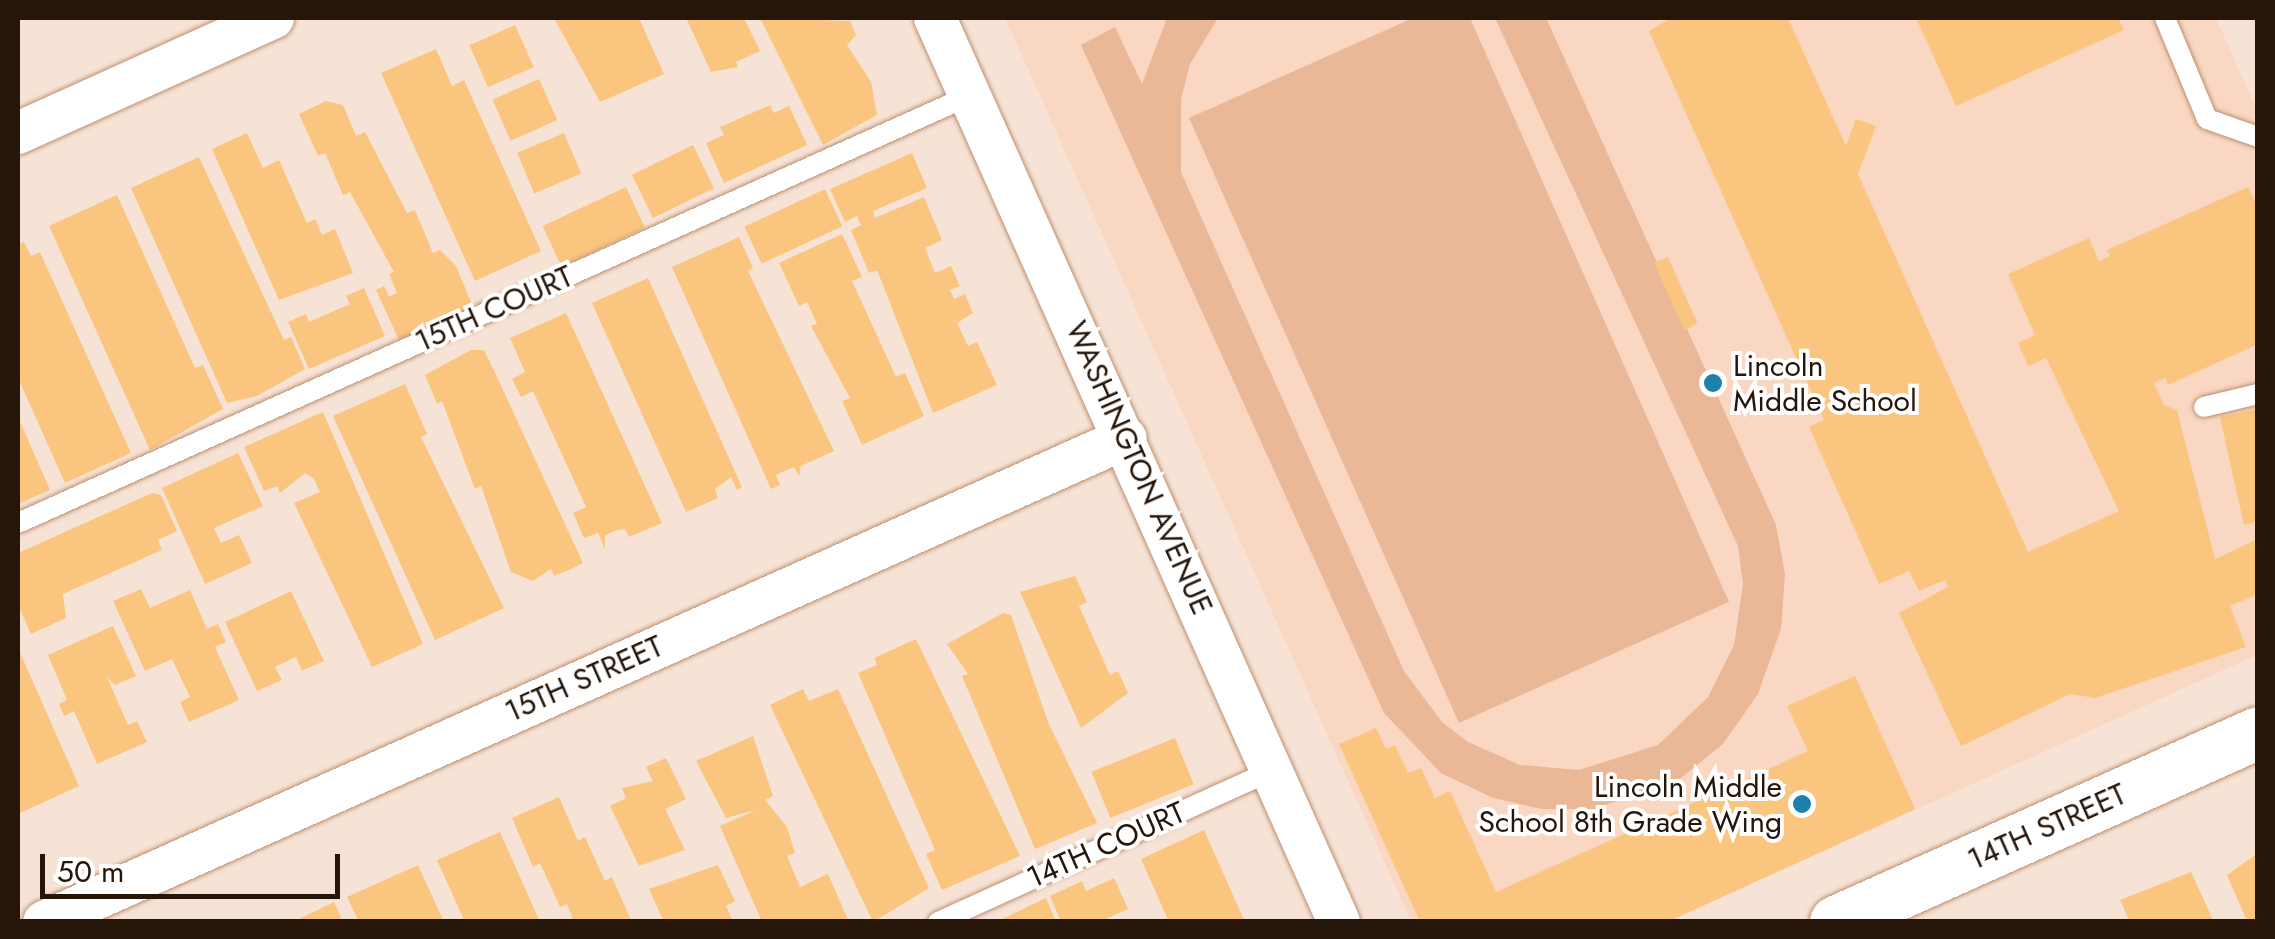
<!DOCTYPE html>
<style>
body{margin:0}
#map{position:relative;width:2275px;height:939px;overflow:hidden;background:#f7e3d6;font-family:Jost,sans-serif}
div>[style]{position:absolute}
.built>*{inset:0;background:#fad7c2}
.green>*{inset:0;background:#ebb897}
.building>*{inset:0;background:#fac57f;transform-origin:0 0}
.roads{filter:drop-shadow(0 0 2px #bd8f71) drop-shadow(0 0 2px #bd8f71)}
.service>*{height:20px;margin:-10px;padding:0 10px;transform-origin:10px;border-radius:10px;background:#fff}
.minor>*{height:42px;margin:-21px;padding:0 21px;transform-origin:21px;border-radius:21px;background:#fff}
.tertiary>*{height:52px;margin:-26px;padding:0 26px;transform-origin:26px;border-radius:26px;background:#fff}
.dots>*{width:28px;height:28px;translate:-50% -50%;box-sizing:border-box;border:5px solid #fff;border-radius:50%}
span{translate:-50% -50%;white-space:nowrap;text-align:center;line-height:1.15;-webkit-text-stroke:8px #fff;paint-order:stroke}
.street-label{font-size:30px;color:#261509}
.poi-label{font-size:30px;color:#261509}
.left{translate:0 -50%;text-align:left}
.right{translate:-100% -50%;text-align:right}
.frame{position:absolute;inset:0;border:20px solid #261509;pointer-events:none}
.scale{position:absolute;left:40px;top:854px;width:300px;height:45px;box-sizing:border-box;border:5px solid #261509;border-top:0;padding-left:12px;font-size:30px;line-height:35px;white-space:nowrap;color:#261509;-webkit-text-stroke:8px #fff;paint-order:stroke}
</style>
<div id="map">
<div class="built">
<div style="clip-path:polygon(1005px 18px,2216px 18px,2257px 110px,2257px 655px,1670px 921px,1411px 921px)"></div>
</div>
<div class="green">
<div style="clip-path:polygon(1167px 18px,1218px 18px,1190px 64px,1181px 99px,1181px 172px,1404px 671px,1442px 722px,1468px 742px,1520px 765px,1579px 770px,1658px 745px,1708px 697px,1734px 645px,1743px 584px,1738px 546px,1495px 18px,1547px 20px,1776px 525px,1785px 574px,1781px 629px,1758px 694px,1723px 744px,1681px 778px,1595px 809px,1541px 809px,1493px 798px,1441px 773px,1384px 713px,1081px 45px,1115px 27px,1142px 84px)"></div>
<div style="clip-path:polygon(1413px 18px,1470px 18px,1729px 602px,1459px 723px,1189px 118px)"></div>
</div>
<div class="building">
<div style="clip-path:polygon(554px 18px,639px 18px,664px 74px,600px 102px)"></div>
<div style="clip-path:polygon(686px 18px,744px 18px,760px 51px,736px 62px,738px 67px,711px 72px)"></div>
<div style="clip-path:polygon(760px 18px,850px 21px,856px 35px,847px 45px,871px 82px,877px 115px,823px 145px)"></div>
<div style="clip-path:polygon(1671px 18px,1788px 18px,1846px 146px,1856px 119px,1876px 126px,1858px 174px,2028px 552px,2119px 511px,2046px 358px,2028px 366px,2018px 343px,2035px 335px,2008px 274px,2089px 238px,2099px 261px,2110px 256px,2107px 250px,2248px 187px,2258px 207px,2258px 344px,2168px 385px,2165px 378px,2154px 383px,2164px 405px,2177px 410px,2215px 559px,2258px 539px,2258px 594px,2230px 606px,2246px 647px,2095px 698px,2070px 694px,1961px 746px,1899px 613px,1948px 587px,1945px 580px,1919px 591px,1909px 571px,1879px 584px,1809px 427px,1824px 420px,1649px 31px)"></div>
<div style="clip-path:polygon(1916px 18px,2118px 18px,2124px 30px,1956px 106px)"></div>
<div style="left:515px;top:25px;width:46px;height:50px;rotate:66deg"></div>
<div style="clip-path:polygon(436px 49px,452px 86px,464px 80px,541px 251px,475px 281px,381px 73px)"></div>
<div style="left:539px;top:79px;width:45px;height:51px;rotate:66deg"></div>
<div style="clip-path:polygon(326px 101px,343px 105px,356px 136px,365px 132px,407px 213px,415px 210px,433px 253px,440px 250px,456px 266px,473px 307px,399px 340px,376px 290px,384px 286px,389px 297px,397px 293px,389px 274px,394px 272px,350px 192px,343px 195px,325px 153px,318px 156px,299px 114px)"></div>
<div style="clip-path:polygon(770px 105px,774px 113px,789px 106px,807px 145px,724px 183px,706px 143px,724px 135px,720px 127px)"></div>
<div style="clip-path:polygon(247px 133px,263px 168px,279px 160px,307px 223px,315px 219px,322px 235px,335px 229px,353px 273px,279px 300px,212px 149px)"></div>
<div style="left:564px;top:133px;width:44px;height:51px;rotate:67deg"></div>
<div style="left:693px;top:145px;width:48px;height:68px;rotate:64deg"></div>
<div style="clip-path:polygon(912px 153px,927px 188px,873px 211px,875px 218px,924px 197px,942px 240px,925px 248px,935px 273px,951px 266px,960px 286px,950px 290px,954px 299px,965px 294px,973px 313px,957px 323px,968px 346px,977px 342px,997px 385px,933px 413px,877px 270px,869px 273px,851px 230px,861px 225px,857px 216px,845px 222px,830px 189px)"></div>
<div style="clip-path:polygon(199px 157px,284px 340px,291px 337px,305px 369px,257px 396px,227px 403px,131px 188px)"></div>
<div style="left:626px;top:187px;width:45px;height:92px;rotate:65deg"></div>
<div style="left:825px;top:189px;width:41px;height:89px;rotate:65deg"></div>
<div style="clip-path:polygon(117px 195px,195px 368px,203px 365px,223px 409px,150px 450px,49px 226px)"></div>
<div style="clip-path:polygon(842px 234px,862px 277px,852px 281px,896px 377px,905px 373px,924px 416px,862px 445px,842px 401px,850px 398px,811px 326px,817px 324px,807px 302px,799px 306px,779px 263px)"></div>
<div style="clip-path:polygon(739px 237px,753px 268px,748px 271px,834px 451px,801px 466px,799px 476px,794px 467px,776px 475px,780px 485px,771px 489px,672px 267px)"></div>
<div style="clip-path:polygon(24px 242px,31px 256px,40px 252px,131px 453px,65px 483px,18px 378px,18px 245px)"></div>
<div style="left:1668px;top:257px;width:73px;height:15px;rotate:66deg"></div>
<div style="clip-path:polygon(648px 278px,742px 487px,737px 490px,731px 477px,715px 489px,718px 498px,686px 512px,592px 303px)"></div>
<div style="clip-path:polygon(364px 288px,385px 336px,309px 369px,288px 322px,306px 314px,309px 322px,350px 304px,346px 296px)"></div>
<div style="clip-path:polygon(566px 313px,662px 523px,629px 537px,625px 529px,614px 531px,605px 536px,605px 549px,598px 533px,584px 538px,573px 513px,586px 507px,533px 391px,521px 397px,512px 379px,525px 372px,510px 338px)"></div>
<div style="clip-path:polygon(471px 350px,484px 350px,498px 379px,583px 563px,573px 568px,554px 576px,551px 569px,533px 581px,511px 572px,481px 486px,475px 489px,442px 401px,437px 404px,425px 375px)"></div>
<div style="clip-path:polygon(405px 384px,427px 434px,421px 437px,504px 608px,435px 640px,333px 416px)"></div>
<div style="clip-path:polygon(2258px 409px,2258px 521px,2244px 525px,2220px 417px)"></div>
<div style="clip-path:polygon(323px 412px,423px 644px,372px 667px,294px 503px,320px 492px,314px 479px,305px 473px,280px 493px,277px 486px,264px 491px,244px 447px)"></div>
<div style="clip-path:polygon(18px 417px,50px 490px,18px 504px)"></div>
<div style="clip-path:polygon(238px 453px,263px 506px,214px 528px,221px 543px,239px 535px,252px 563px,205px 584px,162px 488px)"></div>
<div style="clip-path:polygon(152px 493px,161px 495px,177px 531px,158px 540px,162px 550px,63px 594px,66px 618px,31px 634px,18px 605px,18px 553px)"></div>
<div style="clip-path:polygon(1075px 576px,1087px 602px,1079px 606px,1110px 675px,1118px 671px,1128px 693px,1081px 728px,1020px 592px)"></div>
<div style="clip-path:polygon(141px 589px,150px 608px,190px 590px,207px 629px,218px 624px,226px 642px,215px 647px,239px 700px,189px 722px,180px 702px,190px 697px,172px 659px,145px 671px,113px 601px)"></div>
<div style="clip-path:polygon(291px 591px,324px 661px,302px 671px,296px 657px,275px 667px,282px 680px,257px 691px,225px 622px)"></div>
<div style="clip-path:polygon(1003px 613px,1011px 615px,1048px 722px,1097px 823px,1035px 849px,962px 676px,968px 674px,947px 644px)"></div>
<div style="clip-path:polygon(113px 626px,136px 676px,115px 685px,107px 677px,128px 725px,137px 721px,147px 742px,97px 764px,74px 711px,64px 716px,59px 704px,67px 700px,48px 655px)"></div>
<div style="clip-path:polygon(916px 639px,1020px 856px,942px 890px,926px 854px,935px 850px,858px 673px,877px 665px,874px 658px)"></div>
<div style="clip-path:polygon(18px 648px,79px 786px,18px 814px)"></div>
<div style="clip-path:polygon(1855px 676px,1915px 809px,1667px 922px,1420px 922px,1339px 744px,1376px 728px,1386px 749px,1395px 745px,1408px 773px,1421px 768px,1435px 798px,1450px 791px,1496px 892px,1808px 751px,1787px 706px)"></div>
<div style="clip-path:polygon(803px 689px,809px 701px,838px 689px,929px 888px,873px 922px,770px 705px)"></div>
<div style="clip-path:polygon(753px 736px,773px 796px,765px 800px,787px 827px,795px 853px,787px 856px,800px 887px,828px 874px,849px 922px,762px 922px,720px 826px,756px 810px,726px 818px,696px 761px)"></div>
<div style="left:1175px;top:738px;width:50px;height:90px;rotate:68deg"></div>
<div style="clip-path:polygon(666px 758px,686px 799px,665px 809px,685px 850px,639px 866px,610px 806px,626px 798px,622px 788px,653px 781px,646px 767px)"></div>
<div style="clip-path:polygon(559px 797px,578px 841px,585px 837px,605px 881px,612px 877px,631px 920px,640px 922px,574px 922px,567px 904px,560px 907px,540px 863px,533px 867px,512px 818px)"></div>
<div style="clip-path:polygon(1204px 830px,1245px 922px,1169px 922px,1141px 859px)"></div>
<div style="clip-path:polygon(500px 832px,540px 922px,465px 922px,437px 860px)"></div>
<div style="clip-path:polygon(2258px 853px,2258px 922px,2254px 922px,2246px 919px,2227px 875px)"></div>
<div style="clip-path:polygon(418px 865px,444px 922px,359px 922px,347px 897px)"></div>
<div style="clip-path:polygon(718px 865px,735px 901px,726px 906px,733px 922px,664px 922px,649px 889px)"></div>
<div style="clip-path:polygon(2191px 872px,2214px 922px,2130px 922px,2120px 900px)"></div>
<div style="clip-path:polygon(1114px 878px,1128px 909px,1099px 922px,1061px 922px,1050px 896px,1082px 881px,1086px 891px)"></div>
<div style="clip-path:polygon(1046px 898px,1056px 922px,996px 922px)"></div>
<div style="clip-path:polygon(334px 902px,343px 922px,293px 922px)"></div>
</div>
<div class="roads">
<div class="service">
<div style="left:2165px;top:18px;width:109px;rotate:67.4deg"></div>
<div style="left:2207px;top:119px;width:54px;rotate:19.4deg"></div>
<div style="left:2204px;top:407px;width:56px;rotate:-13.5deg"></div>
<div style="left:18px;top:523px;width:1045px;rotate:-24.19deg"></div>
<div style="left:938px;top:922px;width:370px;rotate:-24.4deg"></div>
</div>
<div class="minor">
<div style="left:935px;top:18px;width:990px;rotate:65.92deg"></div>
<div style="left:18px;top:133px;width:280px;rotate:-24.3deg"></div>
<div style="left:44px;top:922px;width:1185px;rotate:-24.1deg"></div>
</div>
<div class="tertiary">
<div style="left:1836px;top:922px;width:462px;rotate:-24.1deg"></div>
</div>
</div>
<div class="dots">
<div style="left:1713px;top:383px;background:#1d7fab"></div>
<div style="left:1802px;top:804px;background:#1d7fab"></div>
</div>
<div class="street-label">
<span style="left:494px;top:309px;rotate:-24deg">15TH COURT</span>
<span style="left:1139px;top:468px;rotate:66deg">WASHINGTON AVENUE</span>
<span style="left:584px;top:679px;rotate:-24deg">15TH STREET</span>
<span style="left:2047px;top:827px;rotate:-24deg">14TH STREET</span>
<span style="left:1106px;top:845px;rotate:-24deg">14TH COURT</span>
</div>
<div class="poi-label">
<span class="left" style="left:1733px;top:383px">Lincoln<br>Middle School</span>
<span class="right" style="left:1782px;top:804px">Lincoln Middle<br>School 8th Grade Wing</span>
</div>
<div class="frame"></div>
<div class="scale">50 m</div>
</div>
